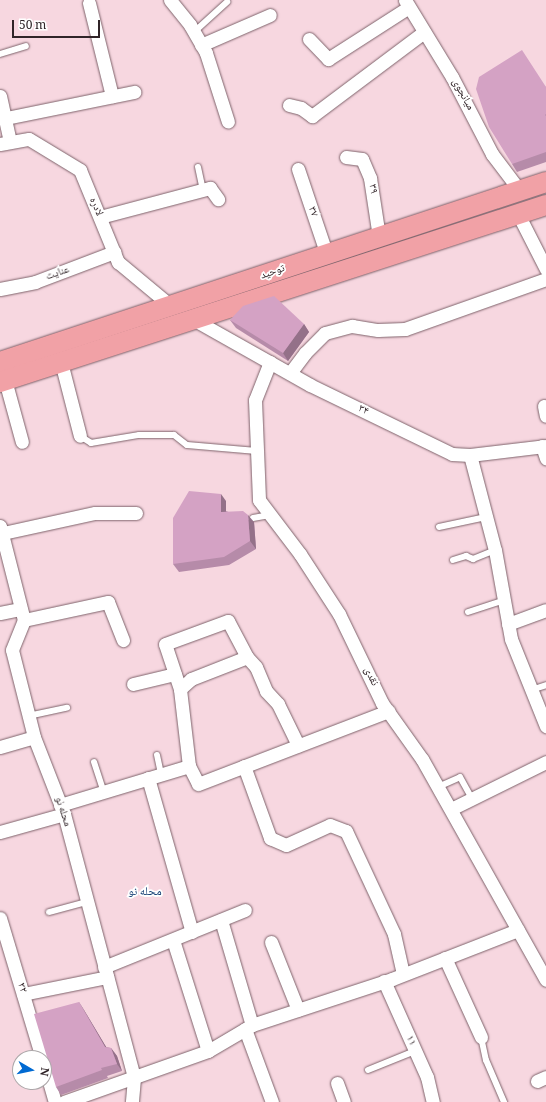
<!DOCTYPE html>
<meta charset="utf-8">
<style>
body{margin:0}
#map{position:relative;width:546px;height:1102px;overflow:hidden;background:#f7d7e0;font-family:Georgia,"Noto Naskh Arabic",serif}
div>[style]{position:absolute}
.roads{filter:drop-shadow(0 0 1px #7e636b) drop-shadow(0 0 1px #7e636b)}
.lane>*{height:6px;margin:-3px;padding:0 3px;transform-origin:3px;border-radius:3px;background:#fff}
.street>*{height:13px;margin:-6.5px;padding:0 6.5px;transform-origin:6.5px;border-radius:6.5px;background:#fff}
.primary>*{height:20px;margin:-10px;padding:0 10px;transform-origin:10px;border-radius:10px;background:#f1a1a6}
.wall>*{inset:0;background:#b68ba9}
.shaded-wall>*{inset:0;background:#947189}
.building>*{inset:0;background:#d4a2c4}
span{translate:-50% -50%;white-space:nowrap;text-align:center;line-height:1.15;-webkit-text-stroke:3.5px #fff;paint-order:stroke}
.street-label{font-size:11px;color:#302428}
.neighbourhood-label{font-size:12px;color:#184276}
.north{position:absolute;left:12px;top:1050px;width:40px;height:40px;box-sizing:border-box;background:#fff;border:1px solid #aca7a9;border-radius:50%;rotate:99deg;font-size:11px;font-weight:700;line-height:16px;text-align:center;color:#302428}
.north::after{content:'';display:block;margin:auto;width:14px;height:18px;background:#006ad2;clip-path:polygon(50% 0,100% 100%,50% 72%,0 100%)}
.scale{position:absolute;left:12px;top:20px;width:88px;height:18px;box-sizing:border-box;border:2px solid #302428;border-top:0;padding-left:5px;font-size:12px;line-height:14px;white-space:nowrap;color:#302428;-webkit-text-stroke:3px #fff;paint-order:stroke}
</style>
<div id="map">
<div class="roads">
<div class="lane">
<div style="left:194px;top:32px;width:45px;rotate:-42.3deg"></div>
<div style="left:0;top:54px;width:27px;rotate:-17deg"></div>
<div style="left:198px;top:167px;width:24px;rotate:78deg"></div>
<div style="left:80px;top:436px;width:13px;rotate:32deg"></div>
<div style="left:91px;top:443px;width:49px;rotate:-9.5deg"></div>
<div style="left:139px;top:435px;width:35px"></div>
<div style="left:174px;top:435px;width:16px;rotate:38deg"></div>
<div style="left:187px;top:445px;width:70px;rotate:4.9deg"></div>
<div style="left:253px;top:518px;width:17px;rotate:-10deg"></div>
<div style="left:439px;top:527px;width:48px;rotate:-12deg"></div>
<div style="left:453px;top:560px;width:14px;rotate:-17deg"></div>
<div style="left:466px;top:556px;width:8px;rotate:23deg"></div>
<div style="left:473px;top:559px;width:24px;rotate:-22deg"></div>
<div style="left:468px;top:612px;width:38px;rotate:-18deg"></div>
<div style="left:531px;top:690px;width:16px;rotate:-18deg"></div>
<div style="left:28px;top:716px;width:40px;rotate:-12deg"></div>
<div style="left:157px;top:755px;width:19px;rotate:78deg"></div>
<div style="left:94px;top:762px;width:32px;rotate:72deg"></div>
<div style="left:438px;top:787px;width:24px;rotate:-24deg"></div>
<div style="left:460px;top:777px;width:25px;rotate:61deg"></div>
<div style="left:49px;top:912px;width:39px;rotate:-15deg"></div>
<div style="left:481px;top:1037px;width:24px;rotate:78deg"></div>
<div style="left:486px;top:1060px;width:46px;rotate:66.8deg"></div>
<div style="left:368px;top:1070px;width:51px;rotate:-22deg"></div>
</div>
<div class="street">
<div style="left:170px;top:0;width:32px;rotate:51deg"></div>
<div style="left:190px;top:25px;width:32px;rotate:60deg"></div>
<div style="left:206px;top:53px;width:72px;rotate:72.3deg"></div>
<div style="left:405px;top:0;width:90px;rotate:58.6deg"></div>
<div style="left:452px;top:77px;width:87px;rotate:62.5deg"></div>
<div style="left:492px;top:154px;width:46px;rotate:52.9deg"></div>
<div style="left:89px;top:3px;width:96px;rotate:76.1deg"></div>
<div style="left:309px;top:39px;width:28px;rotate:46deg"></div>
<div style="left:328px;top:59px;width:96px;rotate:-32.7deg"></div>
<div style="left:201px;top:45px;width:75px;rotate:-23.5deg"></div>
<div style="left:0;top:96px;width:47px;rotate:77.7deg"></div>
<div style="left:289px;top:105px;width:12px;rotate:14deg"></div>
<div style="left:301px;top:108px;width:14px;rotate:36deg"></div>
<div style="left:312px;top:116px;width:140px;rotate:-36.9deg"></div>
<div style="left:6px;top:118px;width:131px;rotate:-11.5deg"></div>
<div style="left:0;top:144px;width:29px;rotate:-10deg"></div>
<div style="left:29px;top:139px;width:60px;rotate:31.3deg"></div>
<div style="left:80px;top:170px;width:100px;rotate:67.6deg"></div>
<div style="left:118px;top:262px;width:70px;rotate:39.8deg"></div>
<div style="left:346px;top:157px;width:16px;rotate:7deg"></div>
<div style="left:362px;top:159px;width:21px;rotate:67deg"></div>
<div style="left:370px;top:178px;width:60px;rotate:81.3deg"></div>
<div style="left:298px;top:169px;width:91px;rotate:71.4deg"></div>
<div style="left:518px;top:214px;width:62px;rotate:63deg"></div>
<div style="left:100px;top:217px;width:114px;rotate:-14.8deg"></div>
<div style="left:210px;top:188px;width:14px;rotate:54deg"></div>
<div style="left:0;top:289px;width:36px;rotate:-11deg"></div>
<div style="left:35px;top:282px;width:85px;rotate:-20.8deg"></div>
<div style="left:193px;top:319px;width:134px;rotate:29.4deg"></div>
<div style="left:310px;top:385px;width:158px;rotate:25.9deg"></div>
<div style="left:452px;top:454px;width:18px;rotate:3deg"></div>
<div style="left:470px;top:455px;width:77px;rotate:-6.8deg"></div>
<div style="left:61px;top:362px;width:76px;rotate:75.6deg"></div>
<div style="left:270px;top:362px;width:41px;rotate:111.5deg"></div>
<div style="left:255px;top:400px;width:100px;rotate:87.7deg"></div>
<div style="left:259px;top:500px;width:68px;rotate:52.8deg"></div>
<div style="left:300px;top:554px;width:72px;rotate:57deg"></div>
<div style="left:339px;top:614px;width:99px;rotate:64.2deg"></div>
<div style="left:382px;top:703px;width:69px;rotate:54.5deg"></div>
<div style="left:422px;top:759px;width:253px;rotate:60.7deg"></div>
<div style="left:290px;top:373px;width:25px;rotate:-53deg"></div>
<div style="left:305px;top:353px;width:28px;rotate:-45deg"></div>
<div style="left:325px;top:333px;width:28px;rotate:-15deg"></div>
<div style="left:352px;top:326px;width:26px;rotate:9deg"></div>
<div style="left:378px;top:330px;width:27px;rotate:-2deg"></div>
<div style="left:405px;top:329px;width:150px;rotate:-19.5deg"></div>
<div style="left:5px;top:380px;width:64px;rotate:74.7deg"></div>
<div style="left:544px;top:406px;width:10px;rotate:79deg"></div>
<div style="left:542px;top:446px;width:13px;rotate:72deg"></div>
<div style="left:470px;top:455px;width:98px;rotate:75.3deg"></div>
<div style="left:495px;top:550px;width:90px;rotate:79.8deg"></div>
<div style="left:511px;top:639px;width:94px;rotate:68.1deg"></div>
<div style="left:0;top:526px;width:97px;rotate:75.7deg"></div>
<div style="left:24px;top:620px;width:32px;rotate:112deg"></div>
<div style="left:12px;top:650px;width:90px;rotate:75.8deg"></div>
<div style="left:34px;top:737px;width:83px;rotate:68.7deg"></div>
<div style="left:64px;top:814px;width:273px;rotate:75.1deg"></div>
<div style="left:134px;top:1078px;width:24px;rotate:95deg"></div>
<div style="left:3px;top:533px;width:94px;rotate:-12.3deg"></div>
<div style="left:95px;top:513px;width:41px"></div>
<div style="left:0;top:613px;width:21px;rotate:-11deg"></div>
<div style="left:24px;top:620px;width:86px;rotate:-12.1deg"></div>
<div style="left:108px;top:602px;width:41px;rotate:68.5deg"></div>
<div style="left:508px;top:624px;width:40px;rotate:-20.2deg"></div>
<div style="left:133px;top:684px;width:43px;rotate:-13.4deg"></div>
<div style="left:180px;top:689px;width:47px;rotate:-108.4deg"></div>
<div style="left:165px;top:644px;width:67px;rotate:-20.1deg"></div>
<div style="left:228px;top:621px;width:41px;rotate:62.2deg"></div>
<div style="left:0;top:747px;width:35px;rotate:-16deg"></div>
<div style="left:189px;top:766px;width:78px;rotate:-96.7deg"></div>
<div style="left:180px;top:689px;width:15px;rotate:-42deg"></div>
<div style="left:191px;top:679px;width:60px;rotate:-21.4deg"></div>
<div style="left:247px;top:657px;width:13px;rotate:48deg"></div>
<div style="left:256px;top:667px;width:26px;rotate:67deg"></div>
<div style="left:266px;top:691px;width:18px;rotate:47deg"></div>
<div style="left:278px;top:704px;width:46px;rotate:64deg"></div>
<div style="left:244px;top:766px;width:77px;rotate:70.1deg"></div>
<div style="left:270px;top:838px;width:17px;rotate:24deg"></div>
<div style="left:286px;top:845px;width:48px;rotate:-24.4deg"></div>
<div style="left:330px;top:825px;width:17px;rotate:21deg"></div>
<div style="left:346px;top:831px;width:114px;rotate:65deg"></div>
<div style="left:394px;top:934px;width:41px;rotate:77.3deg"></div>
<div style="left:148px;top:778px;width:160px;rotate:74.1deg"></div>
<div style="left:60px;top:805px;width:135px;rotate:-16.8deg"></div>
<div style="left:189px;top:766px;width:20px;rotate:63deg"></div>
<div style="left:198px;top:784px;width:204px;rotate:-21deg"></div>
<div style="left:451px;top:809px;width:106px;rotate:-26.3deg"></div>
<div style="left:0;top:832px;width:66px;rotate:-15.7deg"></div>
<div style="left:0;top:918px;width:146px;rotate:73.3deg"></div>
<div style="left:221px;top:920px;width:109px;rotate:73.6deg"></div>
<div style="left:173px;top:940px;width:116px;rotate:72.5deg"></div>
<div style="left:271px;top:942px;width:73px;rotate:68.3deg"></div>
<div style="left:445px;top:958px;width:87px;rotate:65.5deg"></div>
<div style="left:104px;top:967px;width:152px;rotate:-22deg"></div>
<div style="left:384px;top:981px;width:105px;rotate:65.9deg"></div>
<div style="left:427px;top:1077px;width:26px;rotate:77deg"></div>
<div style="left:23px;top:994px;width:86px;rotate:-11.4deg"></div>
<div style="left:245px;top:1029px;width:78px;rotate:69.7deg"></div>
<div style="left:44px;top:1064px;width:40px;rotate:74deg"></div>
<div style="left:537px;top:1081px;width:10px;rotate:-24deg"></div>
<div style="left:337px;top:1083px;width:20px;rotate:70deg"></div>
<div style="left:64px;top:1102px;width:153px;rotate:-19.5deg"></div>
<div style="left:208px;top:1051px;width:51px;rotate:-30.6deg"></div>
<div style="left:252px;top:1025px;width:147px;rotate:-18.2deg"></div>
<div style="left:392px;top:979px;width:135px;rotate:-21.3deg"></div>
</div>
<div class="primary">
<div style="left:0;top:362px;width:575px;rotate:-18.25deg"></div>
<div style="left:0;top:382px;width:574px;rotate:-17.96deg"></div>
</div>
</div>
<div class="wall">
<div style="clip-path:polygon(546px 86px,546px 162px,517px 172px,512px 164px)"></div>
<div style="clip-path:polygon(230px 320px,304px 324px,309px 332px,288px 361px,236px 328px)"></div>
<div style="clip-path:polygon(226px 501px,226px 511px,254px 522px,256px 549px,229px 565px,179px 572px,173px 564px)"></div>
<div style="clip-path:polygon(79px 1002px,84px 1010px,106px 1047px,111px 1048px,117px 1056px,122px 1071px,107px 1076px,108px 1078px,61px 1095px,56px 1087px)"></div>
</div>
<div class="shaded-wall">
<div style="clip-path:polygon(304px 324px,309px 332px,288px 361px,283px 353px)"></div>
<div style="clip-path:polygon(221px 494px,226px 501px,226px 520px,221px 512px)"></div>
<div style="clip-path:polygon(248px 515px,254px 522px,256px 549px,250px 541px)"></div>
<div style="clip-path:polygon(79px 1002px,84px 1010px,111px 1055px,105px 1047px)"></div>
<div style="clip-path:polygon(111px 1048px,117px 1056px,122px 1071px,117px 1064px)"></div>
</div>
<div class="building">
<div style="clip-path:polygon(522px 50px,546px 87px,546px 114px,545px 115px,546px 116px,546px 152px,512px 164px,489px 127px,476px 89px,479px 77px)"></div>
<div style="clip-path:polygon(274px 296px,304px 324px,283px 353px,230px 320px,243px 306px)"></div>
<div style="clip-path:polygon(189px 491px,221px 494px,221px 512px,243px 511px,248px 515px,250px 541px,224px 557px,173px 564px,173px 518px)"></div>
<div style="clip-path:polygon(79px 1002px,105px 1047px,111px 1048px,117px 1064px,101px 1068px,102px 1070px,56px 1087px,34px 1014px)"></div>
</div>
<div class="street-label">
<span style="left:462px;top:95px;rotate:61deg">میانجوی</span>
<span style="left:372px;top:189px;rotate:81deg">۳۹</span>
<span style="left:95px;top:207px;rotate:67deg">لادره</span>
<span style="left:312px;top:212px;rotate:72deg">۳۷</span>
<span style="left:273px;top:273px;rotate:-19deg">توحید</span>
<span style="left:58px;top:274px;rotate:-19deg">عنایت</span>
<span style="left:363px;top:411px;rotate:26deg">۳۴</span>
<span style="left:370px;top:677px;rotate:64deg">نقدی</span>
<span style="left:62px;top:812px;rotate:72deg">محله نو</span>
<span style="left:21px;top:988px;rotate:73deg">۲۲</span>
<span style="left:410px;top:1041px;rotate:66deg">۱۱</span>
</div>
<div class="neighbourhood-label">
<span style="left:145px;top:893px">محله نو</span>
</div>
<div class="north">N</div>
<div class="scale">50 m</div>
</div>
